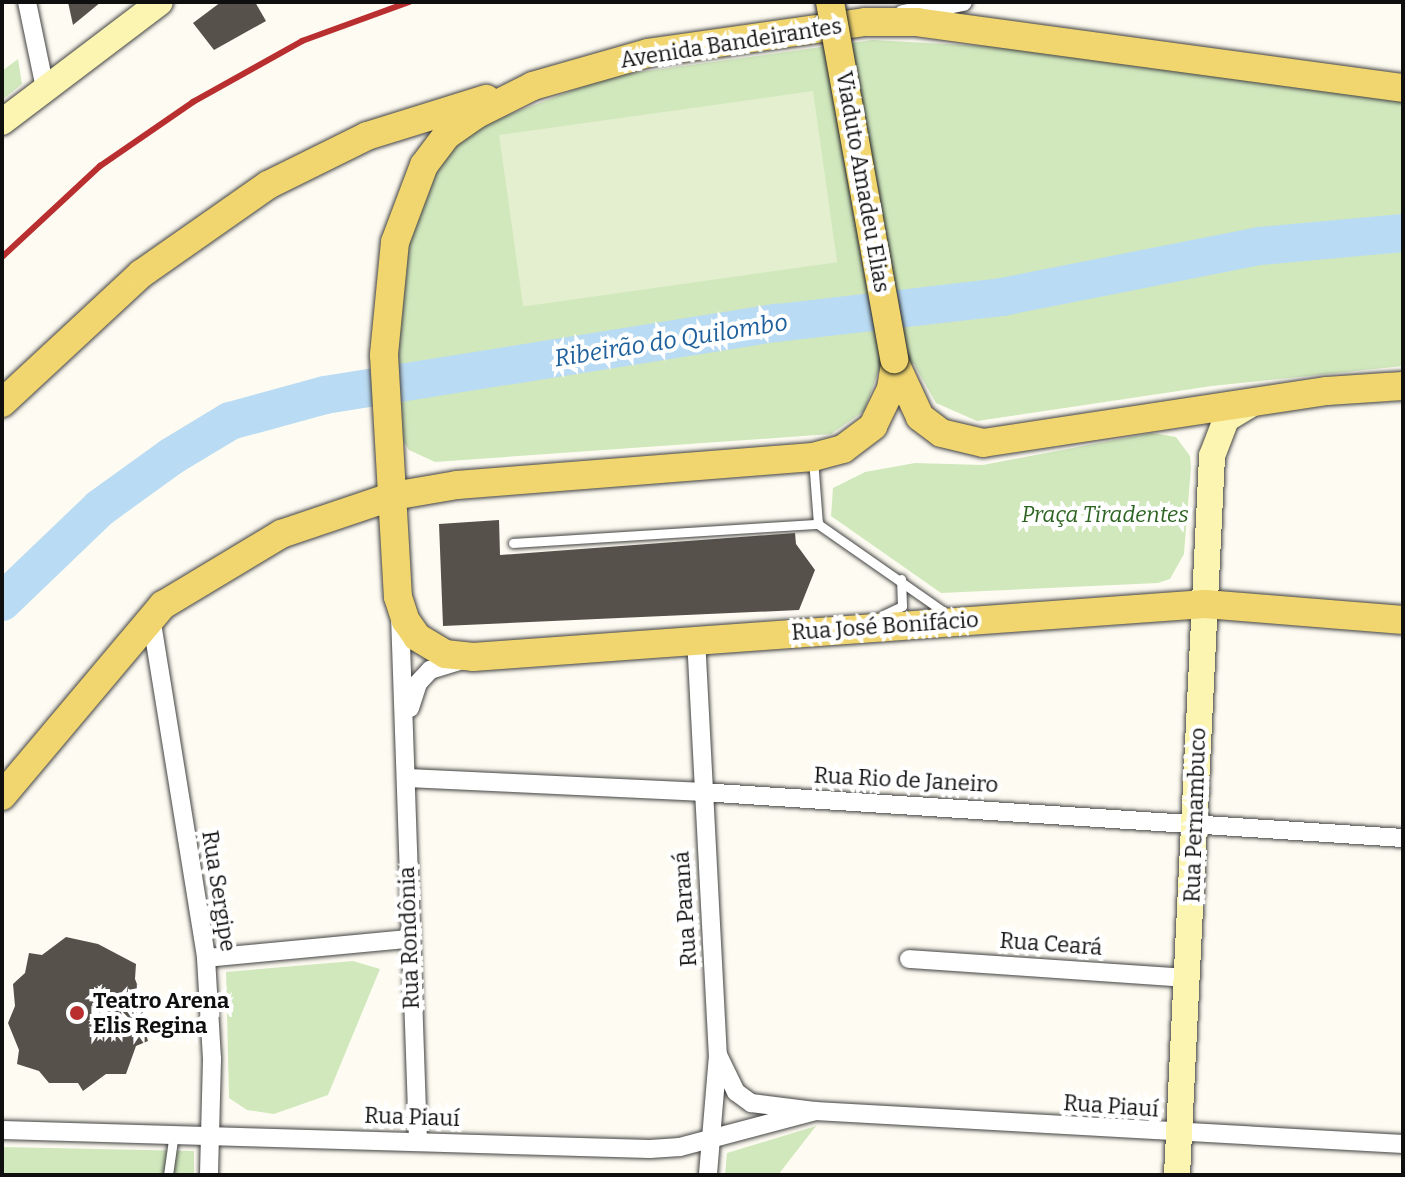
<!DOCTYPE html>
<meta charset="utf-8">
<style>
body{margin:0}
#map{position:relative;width:1405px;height:1177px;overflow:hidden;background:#fefcf2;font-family:Bitter,serif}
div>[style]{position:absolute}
.green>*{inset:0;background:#d1e8bd}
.pitch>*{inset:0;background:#e3efce;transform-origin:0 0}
.river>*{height:38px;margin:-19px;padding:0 19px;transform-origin:19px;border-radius:19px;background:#b9dbf3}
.building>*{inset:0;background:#57514c}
.roads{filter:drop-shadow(0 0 2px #424242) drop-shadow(0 0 2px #424242)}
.lane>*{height:9px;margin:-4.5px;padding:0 4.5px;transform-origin:4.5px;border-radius:4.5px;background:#fff}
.street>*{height:18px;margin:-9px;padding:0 9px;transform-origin:9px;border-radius:9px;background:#fff}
.secondary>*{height:26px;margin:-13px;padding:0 13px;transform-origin:13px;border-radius:13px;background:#fbf5b1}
.primary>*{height:28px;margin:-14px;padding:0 14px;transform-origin:14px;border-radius:14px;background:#f1d66f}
.rail>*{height:6px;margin:-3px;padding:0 3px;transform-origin:3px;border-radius:3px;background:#b92e2f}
.bridges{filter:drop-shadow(0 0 2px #202020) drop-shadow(0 0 2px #202020)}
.primary-bridge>*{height:28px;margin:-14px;padding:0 14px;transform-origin:14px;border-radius:14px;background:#f1d66f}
.dots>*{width:22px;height:22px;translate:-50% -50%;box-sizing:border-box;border:4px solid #fff;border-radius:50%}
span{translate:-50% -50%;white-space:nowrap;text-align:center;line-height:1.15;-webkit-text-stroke:8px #fff;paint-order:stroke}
.street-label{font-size:22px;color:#0f0f0f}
.park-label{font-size:22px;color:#2d6422;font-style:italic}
.poi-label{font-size:22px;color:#0f0f0f;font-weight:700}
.left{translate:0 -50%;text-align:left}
.water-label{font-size:24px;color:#1e609c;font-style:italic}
.frame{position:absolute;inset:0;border:4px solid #0f0f0f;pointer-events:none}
</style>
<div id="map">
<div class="green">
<div style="clip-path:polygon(872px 40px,1095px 52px,1403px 101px,1403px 366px,1212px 386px,977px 421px,936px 403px,914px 364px,878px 372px,864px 411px,831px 434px,435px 462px,409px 450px,401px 438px,395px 352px,406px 237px,440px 161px,466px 131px,611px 76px)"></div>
<div style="clip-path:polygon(18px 59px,22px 84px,2px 100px,2px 71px)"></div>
<div style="clip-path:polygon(1152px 433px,1176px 437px,1190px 456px,1191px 467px,1184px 554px,1170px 579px,1158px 583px,941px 593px,831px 516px,833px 488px,865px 472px,915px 463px,983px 465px)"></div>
<div style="clip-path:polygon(353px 961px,380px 969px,328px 1095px,274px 1114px,247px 1110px,229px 1098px,226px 972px)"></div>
<div style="clip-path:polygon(816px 1126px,778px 1175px,725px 1175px,727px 1153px)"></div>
<div style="clip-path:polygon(2px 1147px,194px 1151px,194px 1175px,2px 1175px)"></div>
</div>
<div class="pitch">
<div style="left:813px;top:91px;width:173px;height:317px;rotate:82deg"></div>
</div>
<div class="river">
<div style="left:2px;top:602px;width:136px;rotate:-43.8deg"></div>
<div style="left:100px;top:508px;width:89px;rotate:-35.8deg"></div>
<div style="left:172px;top:456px;width:68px;rotate:-31.1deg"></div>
<div style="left:230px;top:421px;width:98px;rotate:-15.3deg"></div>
<div style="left:325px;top:395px;width:458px;rotate:-9.1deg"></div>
<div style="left:777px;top:323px;width:226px;rotate:-6.6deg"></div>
<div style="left:1002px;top:297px;width:263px;rotate:-11.2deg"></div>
<div style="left:1260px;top:246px;width:144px;rotate:-5.2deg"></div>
</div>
<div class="building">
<div style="clip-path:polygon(68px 2px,101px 2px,73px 25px)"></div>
<div style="clip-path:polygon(221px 2px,255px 2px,266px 21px,214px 50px,193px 23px)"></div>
<div style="clip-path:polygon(499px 520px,500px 555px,795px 533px,796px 544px,815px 570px,799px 610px,443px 626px,439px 524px)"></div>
<div style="clip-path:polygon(66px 937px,98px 944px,136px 964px,135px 979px,144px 1002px,142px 1021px,148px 1041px,136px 1046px,126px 1074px,106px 1074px,83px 1091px,78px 1083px,49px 1083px,39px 1071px,17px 1064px,19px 1050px,8px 1023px,15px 1006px,13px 984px,25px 973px,29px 953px,42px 955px)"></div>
</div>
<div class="roads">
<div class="lane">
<div style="left:813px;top:459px;width:65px;rotate:85.6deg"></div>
<div style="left:513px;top:543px;width:306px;rotate:-3.6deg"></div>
<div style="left:818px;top:524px;width:157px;rotate:34.9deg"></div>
<div style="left:883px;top:615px;width:21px;rotate:-25deg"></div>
<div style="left:902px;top:606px;width:27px;rotate:-92deg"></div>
<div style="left:168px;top:1175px;width:42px;rotate:-81.9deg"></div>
</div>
<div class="street">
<div style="left:27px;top:2px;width:88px;rotate:78.2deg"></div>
<div style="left:903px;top:14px;width:61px;rotate:-11.3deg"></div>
<div style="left:400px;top:615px;width:525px;rotate:88.04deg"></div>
<div style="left:151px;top:617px;width:345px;rotate:80.8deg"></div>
<div style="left:206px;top:958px;width:101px;rotate:86.6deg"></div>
<div style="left:212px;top:1059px;width:116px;rotate:91.5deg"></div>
<div style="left:696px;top:638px;width:418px;rotate:87deg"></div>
<div style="left:718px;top:1055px;width:120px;rotate:94.8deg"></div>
<div style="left:410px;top:708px;width:26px;rotate:-72deg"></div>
<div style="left:418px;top:683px;width:18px;rotate:-47deg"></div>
<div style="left:430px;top:670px;width:34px;rotate:-17deg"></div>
<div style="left:406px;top:778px;width:295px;rotate:2.7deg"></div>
<div style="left:701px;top:792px;width:704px;rotate:3.75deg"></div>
<div style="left:206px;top:958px;width:202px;rotate:-5.4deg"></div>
<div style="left:909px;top:959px;width:281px;rotate:3.9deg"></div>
<div style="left:718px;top:1055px;width:41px;rotate:64.1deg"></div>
<div style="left:736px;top:1092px;width:19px;rotate:36deg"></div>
<div style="left:751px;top:1103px;width:64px;rotate:7.1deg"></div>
<div style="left:815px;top:1111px;width:589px;rotate:3.21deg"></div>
<div style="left:2px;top:1130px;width:648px;rotate:1.68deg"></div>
<div style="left:650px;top:1149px;width:30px;rotate:-4deg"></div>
<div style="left:680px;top:1147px;width:140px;rotate:-14.9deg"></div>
</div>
<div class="secondary">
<div style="left:2px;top:122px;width:198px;rotate:-37.2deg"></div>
<div style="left:1177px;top:1175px;width:720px;rotate:-87.21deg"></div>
<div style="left:1212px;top:456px;width:40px;rotate:-69deg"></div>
<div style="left:1226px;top:419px;width:31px;rotate:-31deg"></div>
</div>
<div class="primary">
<div style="left:1403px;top:88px;width:489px;rotate:-172.3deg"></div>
<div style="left:918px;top:22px;width:53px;rotate:180deg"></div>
<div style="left:865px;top:22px;width:219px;rotate:171.9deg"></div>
<div style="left:648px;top:53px;width:120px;rotate:164deg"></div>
<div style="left:533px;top:86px;width:63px;rotate:153.4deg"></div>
<div style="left:477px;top:114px;width:38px;rotate:145deg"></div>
<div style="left:446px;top:136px;width:36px;rotate:127deg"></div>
<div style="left:424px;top:165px;width:82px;rotate:110.6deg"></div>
<div style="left:395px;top:242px;width:114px;rotate:95.6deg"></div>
<div style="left:384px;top:355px;width:242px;rotate:86.7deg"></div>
<div style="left:398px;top:597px;width:25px;rotate:72deg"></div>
<div style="left:406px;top:621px;width:19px;rotate:55deg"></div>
<div style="left:417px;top:637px;width:33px;rotate:31deg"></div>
<div style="left:445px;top:654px;width:28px;rotate:6deg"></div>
<div style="left:473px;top:657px;width:734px;rotate:-4.14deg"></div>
<div style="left:1205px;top:604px;width:199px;rotate:4.6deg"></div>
<div style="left:896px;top:365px;width:57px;rotate:65.2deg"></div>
<div style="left:920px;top:417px;width:26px;rotate:37deg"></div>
<div style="left:941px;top:433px;width:43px;rotate:13.4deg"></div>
<div style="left:983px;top:443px;width:348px;rotate:-8.6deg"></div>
<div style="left:1327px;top:391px;width:76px;rotate:-3.8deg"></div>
<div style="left:2px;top:403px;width:190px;rotate:-42.9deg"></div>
<div style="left:141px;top:274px;width:155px;rotate:-35deg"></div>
<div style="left:268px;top:185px;width:110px;rotate:-26.3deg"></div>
<div style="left:367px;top:136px;width:125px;rotate:-17.3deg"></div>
<div style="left:2px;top:796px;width:250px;rotate:-49.9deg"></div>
<div style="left:163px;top:605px;width:138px;rotate:-31deg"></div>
<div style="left:281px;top:534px;width:118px;rotate:-18.7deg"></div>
<div style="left:393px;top:496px;width:65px;rotate:-9.8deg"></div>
<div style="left:457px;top:485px;width:357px;rotate:-4.5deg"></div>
<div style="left:813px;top:457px;width:31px;rotate:-15deg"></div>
<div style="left:843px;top:449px;width:38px;rotate:-37deg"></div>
<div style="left:873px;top:426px;width:41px;rotate:-64.1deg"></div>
<div style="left:891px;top:389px;width:26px;rotate:-81deg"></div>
</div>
</div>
<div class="rail">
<div style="left:2px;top:257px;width:134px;rotate:-42.9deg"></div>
<div style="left:100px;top:166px;width:113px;rotate:-34.5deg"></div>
<div style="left:193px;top:102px;width:125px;rotate:-29.2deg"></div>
<div style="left:302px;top:41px;width:114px;rotate:-20deg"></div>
</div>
<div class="bridges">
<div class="primary-bridge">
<div style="left:830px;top:2px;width:363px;rotate:79.8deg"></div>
</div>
</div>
<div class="dots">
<div style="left:77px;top:1013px;background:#b92e2f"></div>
</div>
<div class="street-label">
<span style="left:731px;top:43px;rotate:-9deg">Avenida Bandeirantes</span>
<span style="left:863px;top:182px;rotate:80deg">Viaduto Amadeu Elias</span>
<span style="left:885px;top:626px;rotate:-4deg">Rua José Bonifácio</span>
<span style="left:906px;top:780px;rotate:3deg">Rua Rio de Janeiro</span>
<span style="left:1195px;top:815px;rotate:-88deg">Rua Pernambuco</span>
<span style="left:219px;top:891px;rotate:81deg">Rua Sergipe</span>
<span style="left:685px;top:909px;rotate:-94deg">Rua Paraná</span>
<span style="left:409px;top:938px;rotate:-92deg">Rua Rondônia</span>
<span style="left:1051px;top:944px;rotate:4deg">Rua Ceará</span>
<span style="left:1111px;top:1106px;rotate:4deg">Rua Piauí</span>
<span style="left:412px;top:1117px;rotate:2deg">Rua Piauí</span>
</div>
<div class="park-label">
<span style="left:1105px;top:515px">Praça Tiradentes</span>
</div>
<div class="poi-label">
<span class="left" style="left:93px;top:1013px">Teatro Arena<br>Elis Regina</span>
</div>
<div class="water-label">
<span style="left:671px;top:341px;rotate:-9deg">Ribeirão do Quilombo</span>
</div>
<div class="frame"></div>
</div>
